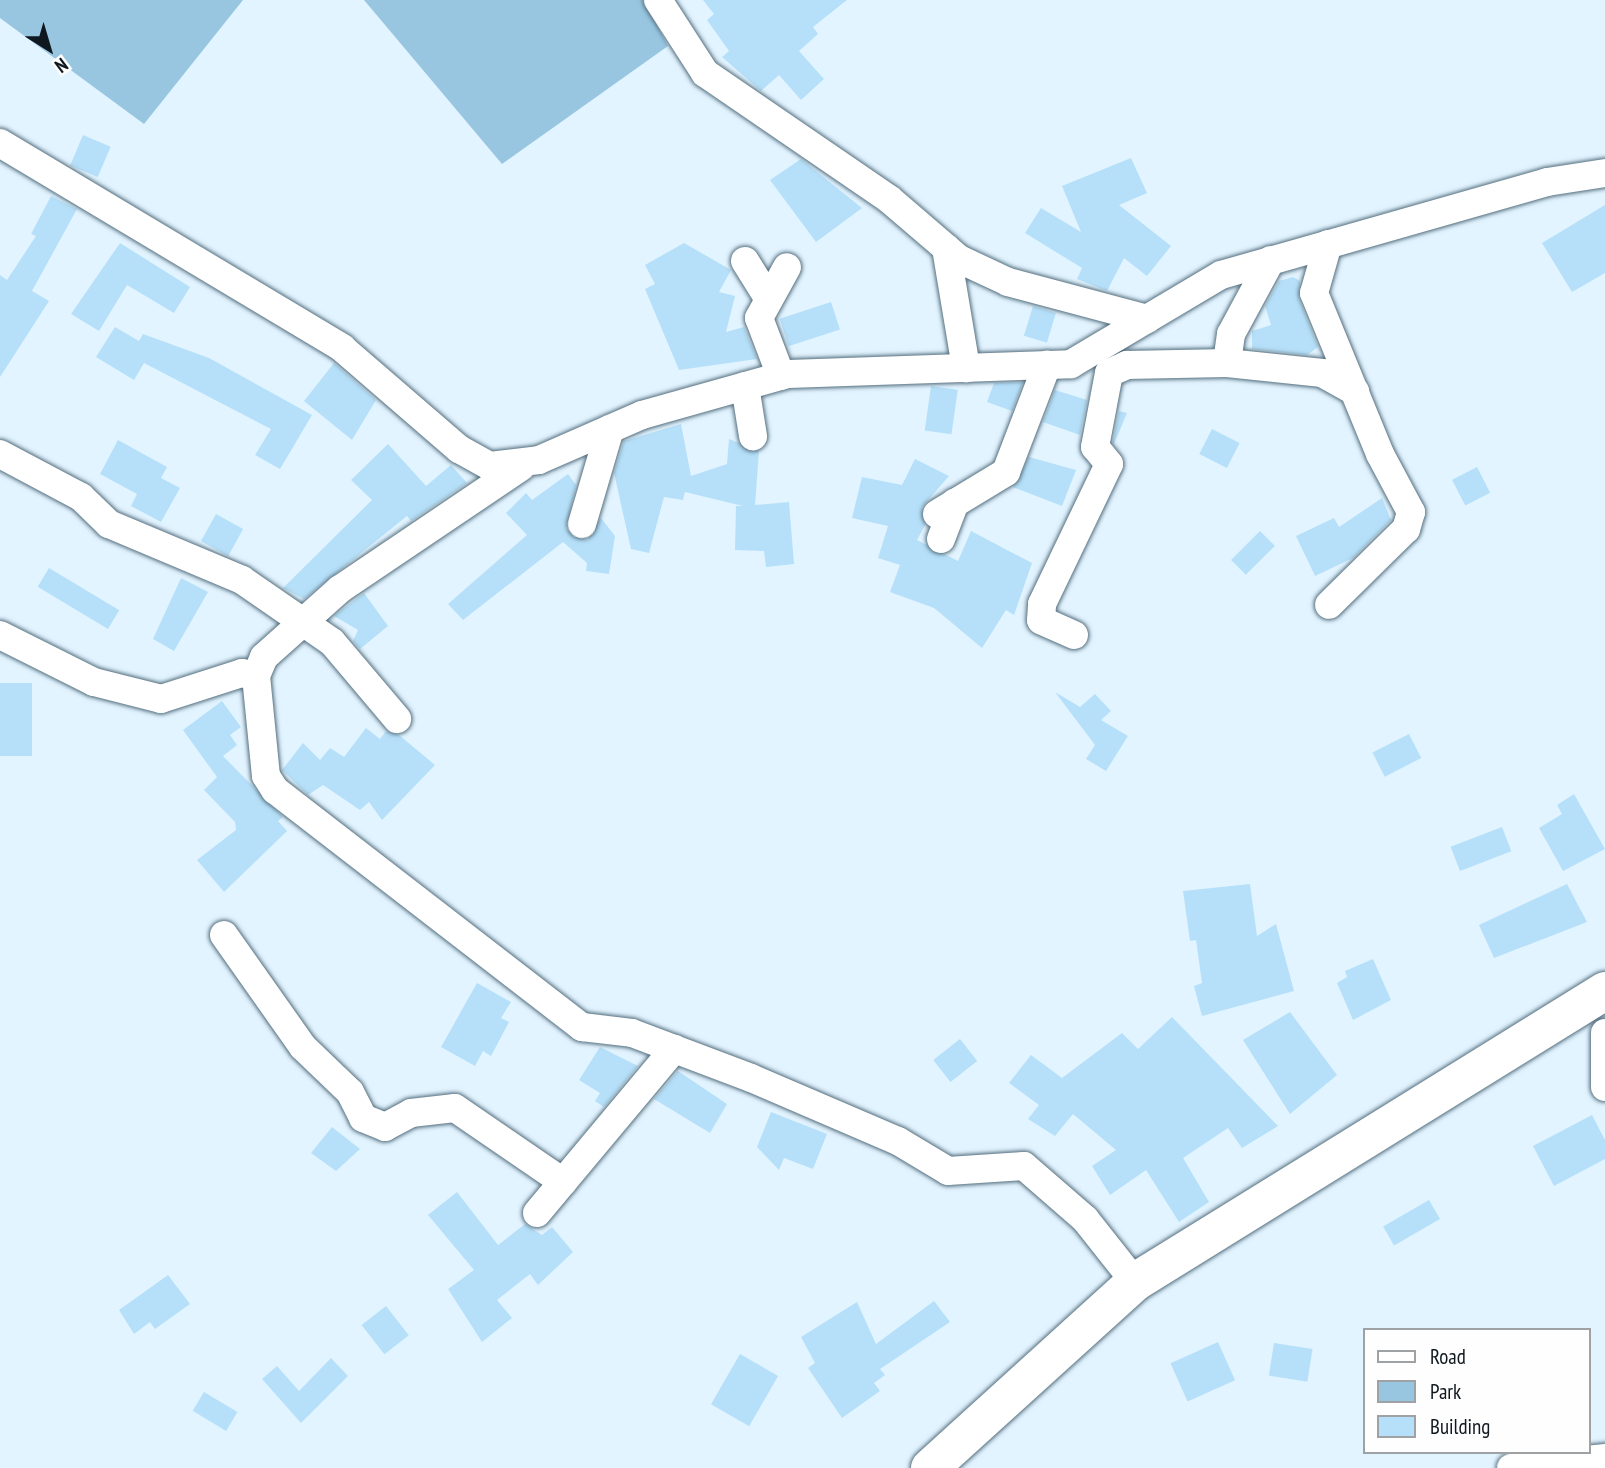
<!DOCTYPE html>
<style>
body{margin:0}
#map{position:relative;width:1605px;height:1468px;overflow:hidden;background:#e2f4ff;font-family:"PT Sans Narrow",sans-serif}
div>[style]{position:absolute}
.green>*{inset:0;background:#98c6e1}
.building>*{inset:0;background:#b6e0f9;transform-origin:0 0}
.roads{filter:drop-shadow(0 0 2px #546e7e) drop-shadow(0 0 2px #546e7e)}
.minor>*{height:28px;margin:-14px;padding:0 14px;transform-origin:14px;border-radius:14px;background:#fff}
.secondary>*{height:38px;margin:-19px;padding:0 19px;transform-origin:19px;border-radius:19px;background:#fff}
span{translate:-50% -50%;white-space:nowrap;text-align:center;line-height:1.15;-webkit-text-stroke:7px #fefefe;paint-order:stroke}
.legend{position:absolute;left:1363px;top:1328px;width:228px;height:126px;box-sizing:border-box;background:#fefefe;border:2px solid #9ea2a4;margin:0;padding:9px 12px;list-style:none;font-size:21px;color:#0e181e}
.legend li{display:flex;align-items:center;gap:14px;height:35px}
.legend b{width:35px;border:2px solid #9ea2a4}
.north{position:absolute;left:14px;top:14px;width:70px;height:70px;-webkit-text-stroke:5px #fefefe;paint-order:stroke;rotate:143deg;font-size:19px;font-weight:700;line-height:28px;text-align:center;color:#0e181e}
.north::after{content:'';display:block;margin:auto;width:24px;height:32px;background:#0e181e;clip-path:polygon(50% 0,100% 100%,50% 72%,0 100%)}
</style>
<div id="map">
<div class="green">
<div style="clip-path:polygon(0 0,243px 0,144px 124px,0 18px)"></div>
<div style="clip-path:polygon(364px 0,643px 0,668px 46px,502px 164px)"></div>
</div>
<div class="building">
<div style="clip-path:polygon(703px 0,847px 0,813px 27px,818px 34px,799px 51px,824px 79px,801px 100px,779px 75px,761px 91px,722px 57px,729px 51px,707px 20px,714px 14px)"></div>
<div style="left:83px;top:135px;width:30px;height:33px;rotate:23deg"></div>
<div style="clip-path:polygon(1131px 158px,1147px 193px,1119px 205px,1171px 246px,1147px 276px,1124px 258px,1107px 291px,1077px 279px,1082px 268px,1025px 233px,1041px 208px,1081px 232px,1062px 186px)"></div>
<div style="clip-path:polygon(801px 159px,862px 208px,816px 242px,770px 180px)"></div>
<div style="clip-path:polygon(51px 196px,77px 209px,32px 291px,49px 301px,0 377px,0 275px,7px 280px,36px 236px,31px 234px)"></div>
<div style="clip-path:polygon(1605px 205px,1605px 273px,1572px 292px,1542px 243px)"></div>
<div style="clip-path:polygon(120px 243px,190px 287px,174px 313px,127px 285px,99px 331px,71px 314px)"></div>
<div style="clip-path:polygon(684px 243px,731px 270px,719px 292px,735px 296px,726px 332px,744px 327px,757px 359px,679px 370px,645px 289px,655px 284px,645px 265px)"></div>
<div style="clip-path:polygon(1293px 277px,1300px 281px,1299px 299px,1318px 347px,1307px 355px,1252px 349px,1252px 331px,1271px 325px,1265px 306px,1279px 281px)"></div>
<div style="left:831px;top:302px;width:29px;height:54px;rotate:72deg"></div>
<div style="left:1033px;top:306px;width:24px;height:31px;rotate:17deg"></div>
<div style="clip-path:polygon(115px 327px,139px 341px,143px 334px,209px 358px,312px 415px,280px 469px,255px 455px,271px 429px,144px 363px,134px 380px,96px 357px)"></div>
<div style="clip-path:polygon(334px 363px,376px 400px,352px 440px,304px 401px)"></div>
<div style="clip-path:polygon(1023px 382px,1012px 411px,987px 402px,994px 383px)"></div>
<div style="left:931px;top:386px;width:27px;height:45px;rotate:8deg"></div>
<div style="clip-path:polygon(1055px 390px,1087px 400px,1080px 435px,1043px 422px)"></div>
<div style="clip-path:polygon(1119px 411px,1127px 413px,1114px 444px,1113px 442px)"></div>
<div style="clip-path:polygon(681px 424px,691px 476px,727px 464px,729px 439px,759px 451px,755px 505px,789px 502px,794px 564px,766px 567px,764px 551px,735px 550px,736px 506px,743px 506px,685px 492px,683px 500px,664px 497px,649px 553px,631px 549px,614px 473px,624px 441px)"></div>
<div style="left:1212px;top:429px;width:31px;height:28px;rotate:27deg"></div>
<div style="clip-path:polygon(118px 440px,167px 467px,161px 478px,180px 488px,161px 522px,131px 506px,137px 494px,100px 474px)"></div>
<div style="clip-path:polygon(388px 444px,426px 486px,451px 465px,467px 483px,411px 521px,407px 516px,304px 599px,283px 588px,372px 500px,351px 480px)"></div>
<div style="clip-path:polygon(1029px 457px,1076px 470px,1062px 506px,1013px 487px)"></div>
<div style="clip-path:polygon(915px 459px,949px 476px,922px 507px,925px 525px,917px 540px,958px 561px,971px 531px,1032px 563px,1014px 615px,1006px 610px,982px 648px,934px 608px,890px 592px,900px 565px,878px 558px,888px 526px,852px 518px,862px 477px,902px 485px)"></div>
<div style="left:1477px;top:467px;width:29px;height:28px;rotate:63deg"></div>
<div style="clip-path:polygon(568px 474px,576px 485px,566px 529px,587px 540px,601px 518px,615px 536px,609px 574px,586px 571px,587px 563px,563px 542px,463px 620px,448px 604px,527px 535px,506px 513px,526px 493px,532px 500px)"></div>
<div style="clip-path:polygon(1382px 498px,1391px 520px,1353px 558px,1315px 576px,1296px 536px,1334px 518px,1339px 527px)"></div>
<div style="left:216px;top:514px;width:31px;height:31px;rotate:29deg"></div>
<div style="left:1260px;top:531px;width:21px;height:41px;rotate:45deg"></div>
<div style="left:49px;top:568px;width:82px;height:22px;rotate:31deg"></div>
<div style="clip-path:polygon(181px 578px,208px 592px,174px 651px,153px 639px)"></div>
<div style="clip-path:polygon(364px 593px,388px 626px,360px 649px,353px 641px,358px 630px,334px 616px)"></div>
<div style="left:0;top:683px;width:32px;height:73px"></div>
<div style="clip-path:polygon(1055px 692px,1080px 707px,1095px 694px,1111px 711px,1101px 720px,1128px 736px,1106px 771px,1086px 759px,1095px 745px)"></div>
<div style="clip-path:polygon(222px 701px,241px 727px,230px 735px,237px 745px,223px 756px,283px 817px,278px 821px,287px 831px,224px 892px,197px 860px,236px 830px,235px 822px,204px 790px,217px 777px,183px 730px)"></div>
<div style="clip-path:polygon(366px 728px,380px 739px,386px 731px,399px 735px,435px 765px,382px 820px,369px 802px,360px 810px,323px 785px,308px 795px,282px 770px,303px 743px,320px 760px,330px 748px,344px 757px)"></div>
<div style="left:1409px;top:734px;width:27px;height:41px;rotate:63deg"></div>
<div style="clip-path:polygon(1574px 794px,1605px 849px,1563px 871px,1539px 828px,1562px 814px,1557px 805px)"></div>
<div style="left:1502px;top:827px;width:26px;height:55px;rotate:69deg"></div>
<div style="clip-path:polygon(1250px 884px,1257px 936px,1276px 924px,1294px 991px,1202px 1016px,1194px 986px,1202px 983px,1196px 940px,1190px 941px,1183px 891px)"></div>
<div style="clip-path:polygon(1567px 884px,1587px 922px,1494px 958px,1479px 925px)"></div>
<div style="clip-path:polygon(1373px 959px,1391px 1000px,1353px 1020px,1337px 983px,1347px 977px,1345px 971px)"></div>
<div style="clip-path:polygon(477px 983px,511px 1002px,501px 1018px,509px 1022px,491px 1056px,483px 1051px,475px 1066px,441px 1047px)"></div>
<div style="clip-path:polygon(1290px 1012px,1337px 1075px,1290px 1114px,1243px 1040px)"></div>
<div style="clip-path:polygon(1172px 1017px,1278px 1126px,1242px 1148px,1228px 1128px,1183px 1158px,1209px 1202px,1179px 1222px,1146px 1170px,1110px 1195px,1092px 1166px,1116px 1150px,1073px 1114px,1055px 1136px,1028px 1119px,1039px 1105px,1009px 1083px,1031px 1055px,1062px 1078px,1122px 1033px,1138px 1049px)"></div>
<div style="left:960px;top:1039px;width:28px;height:34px;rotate:52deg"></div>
<div style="clip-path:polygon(600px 1047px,638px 1066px,604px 1107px,595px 1101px,600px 1093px,579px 1080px)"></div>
<div style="clip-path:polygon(678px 1071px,727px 1104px,710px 1133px,654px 1099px)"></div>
<div style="clip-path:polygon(771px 1112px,827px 1134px,813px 1169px,784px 1158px,779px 1170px,757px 1147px)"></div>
<div style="clip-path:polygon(1592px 1115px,1605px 1140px,1605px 1159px,1554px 1186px,1533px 1146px)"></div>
<div style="clip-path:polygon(332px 1127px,360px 1149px,336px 1171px,311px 1153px)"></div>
<div style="clip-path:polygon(457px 1192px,498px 1245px,525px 1224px,542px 1235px,552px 1227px,573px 1252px,538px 1285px,530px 1274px,497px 1300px,512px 1318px,482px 1342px,448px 1289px,474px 1270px,428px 1215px)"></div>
<div style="left:1429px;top:1200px;width:22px;height:53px;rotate:60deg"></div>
<div style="clip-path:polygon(168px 1275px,190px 1304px,155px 1329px,150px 1322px,134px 1334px,119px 1310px)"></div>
<div style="clip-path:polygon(934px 1301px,950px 1322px,880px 1369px,885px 1375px,874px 1383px,880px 1391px,842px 1418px,808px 1368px,815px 1363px,801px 1337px,857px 1302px,876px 1344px)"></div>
<div style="left:386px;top:1306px;width:37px;height:31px;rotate:52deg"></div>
<div style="left:1218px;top:1342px;width:42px;height:52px;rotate:66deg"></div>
<div style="left:1274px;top:1343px;width:39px;height:33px;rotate:9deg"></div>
<div style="left:740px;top:1354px;width:44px;height:58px;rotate:30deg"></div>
<div style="clip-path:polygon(331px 1358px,348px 1376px,301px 1423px,262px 1379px,277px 1366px,299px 1391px)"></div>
<div style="left:204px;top:1392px;width:39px;height:22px;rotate:31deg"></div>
</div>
<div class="roads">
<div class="minor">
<div style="left:658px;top:0;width:87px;rotate:57.2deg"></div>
<div style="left:705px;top:73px;width:223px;rotate:34.4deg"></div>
<div style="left:889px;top:199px;width:92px;rotate:40.6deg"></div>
<div style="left:959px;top:259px;width:54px;rotate:25.1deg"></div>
<div style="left:1008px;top:282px;width:144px;rotate:14.9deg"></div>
<div style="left:0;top:143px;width:399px;rotate:30.9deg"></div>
<div style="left:342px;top:348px;width:155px;rotate:40.8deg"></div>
<div style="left:459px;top:449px;width:35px;rotate:29deg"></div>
<div style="left:490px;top:466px;width:49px;rotate:-7deg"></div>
<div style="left:539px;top:460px;width:112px;rotate:-23.6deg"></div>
<div style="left:642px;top:415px;width:152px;rotate:-15.7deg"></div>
<div style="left:788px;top:374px;width:283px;rotate:-2deg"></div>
<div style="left:1071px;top:364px;width:174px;rotate:-30.7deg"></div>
<div style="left:1221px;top:275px;width:339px;rotate:-15.9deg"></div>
<div style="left:1547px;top:182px;width:59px;rotate:-8.8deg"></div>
<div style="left:1328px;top:244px;width:51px;rotate:105.9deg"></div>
<div style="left:1314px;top:293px;width:174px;rotate:67.7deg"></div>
<div style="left:1380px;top:454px;width:66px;rotate:61.9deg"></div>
<div style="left:1411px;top:512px;width:18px;rotate:106deg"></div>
<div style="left:1406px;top:529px;width:108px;rotate:135.4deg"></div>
<div style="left:946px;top:248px;width:122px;rotate:80.5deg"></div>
<div style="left:1271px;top:260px;width:84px;rotate:118.4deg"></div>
<div style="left:1231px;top:334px;width:29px;rotate:98deg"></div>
<div style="left:1227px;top:363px;width:96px;rotate:6deg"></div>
<div style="left:1322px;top:373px;width:38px;rotate:29deg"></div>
<div style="left:745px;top:261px;width:44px;rotate:58.1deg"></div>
<div style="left:781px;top:376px;width:62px;rotate:-110.8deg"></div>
<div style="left:759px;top:318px;width:58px;rotate:-61.2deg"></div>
<div style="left:745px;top:386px;width:51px;rotate:80.9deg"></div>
<div style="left:0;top:454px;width:92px;rotate:28deg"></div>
<div style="left:81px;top:497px;width:39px;rotate:44deg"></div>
<div style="left:109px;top:524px;width:144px;rotate:22.8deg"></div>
<div style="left:242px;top:580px;width:109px;rotate:34.6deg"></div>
<div style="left:332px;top:642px;width:101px;rotate:49.8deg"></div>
<div style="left:521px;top:467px;width:218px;rotate:146deg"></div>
<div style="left:340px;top:589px;width:102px;rotate:138.2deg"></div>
<div style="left:264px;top:657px;width:21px;rotate:113deg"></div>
<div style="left:256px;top:676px;width:100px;rotate:84.3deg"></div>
<div style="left:266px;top:776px;width:17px;rotate:57deg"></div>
<div style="left:275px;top:790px;width:388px;rotate:37.7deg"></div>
<div style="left:582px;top:1027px;width:50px;rotate:6.8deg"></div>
<div style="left:632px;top:1033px;width:127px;rotate:20.7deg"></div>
<div style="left:751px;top:1078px;width:160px;rotate:23.2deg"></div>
<div style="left:898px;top:1141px;width:58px;rotate:31deg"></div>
<div style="left:948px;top:1171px;width:76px;rotate:-3.8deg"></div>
<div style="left:1024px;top:1166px;width:81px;rotate:41deg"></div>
<div style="left:1085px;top:1219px;width:80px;rotate:51.6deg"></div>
<div style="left:937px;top:514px;width:81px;rotate:-31.3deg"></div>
<div style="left:1006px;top:472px;width:115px;rotate:-69deg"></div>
<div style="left:582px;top:524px;width:99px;rotate:-73.6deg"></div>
<div style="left:941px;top:539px;width:39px;rotate:-69deg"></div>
<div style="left:0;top:635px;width:105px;rotate:26.6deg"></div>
<div style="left:94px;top:682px;width:69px;rotate:14.2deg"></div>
<div style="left:161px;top:699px;width:85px;rotate:-17.8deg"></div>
<div style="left:242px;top:673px;width:14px;rotate:12deg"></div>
<div style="left:1074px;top:635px;width:36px;rotate:-156deg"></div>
<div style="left:1041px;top:620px;width:16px;rotate:-86deg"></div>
<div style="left:1042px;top:604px;width:155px;rotate:-64.4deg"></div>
<div style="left:1109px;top:464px;width:22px;rotate:-129deg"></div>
<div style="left:1095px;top:447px;width:75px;rotate:-79.3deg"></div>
<div style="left:1109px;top:373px;width:20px;rotate:-24deg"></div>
<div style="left:1127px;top:365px;width:100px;rotate:-1.1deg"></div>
<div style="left:224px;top:935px;width:137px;rotate:54.8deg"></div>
<div style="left:303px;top:1047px;width:65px;rotate:43.8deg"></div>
<div style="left:350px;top:1092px;width:29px;rotate:63deg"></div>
<div style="left:363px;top:1118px;width:24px;rotate:22deg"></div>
<div style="left:385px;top:1127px;width:30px;rotate:-28deg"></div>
<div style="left:411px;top:1113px;width:44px;rotate:-6.5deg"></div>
<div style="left:455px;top:1108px;width:131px;rotate:34.4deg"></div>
<div style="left:1605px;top:1033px;width:54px;rotate:90deg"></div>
<div style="left:537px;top:1213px;width:214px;rotate:-50.1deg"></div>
<div style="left:1511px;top:1468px;width:95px;rotate:-6.1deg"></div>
</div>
<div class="secondary">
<div style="left:930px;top:1468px;width:277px;rotate:-42.2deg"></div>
<div style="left:1135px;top:1282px;width:553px;rotate:-31.76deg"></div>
</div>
</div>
<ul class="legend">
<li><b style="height:9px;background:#fff"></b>Road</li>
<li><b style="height:19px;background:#98c6e1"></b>Park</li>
<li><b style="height:19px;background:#b6e0f9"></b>Building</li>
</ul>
<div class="north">N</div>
</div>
